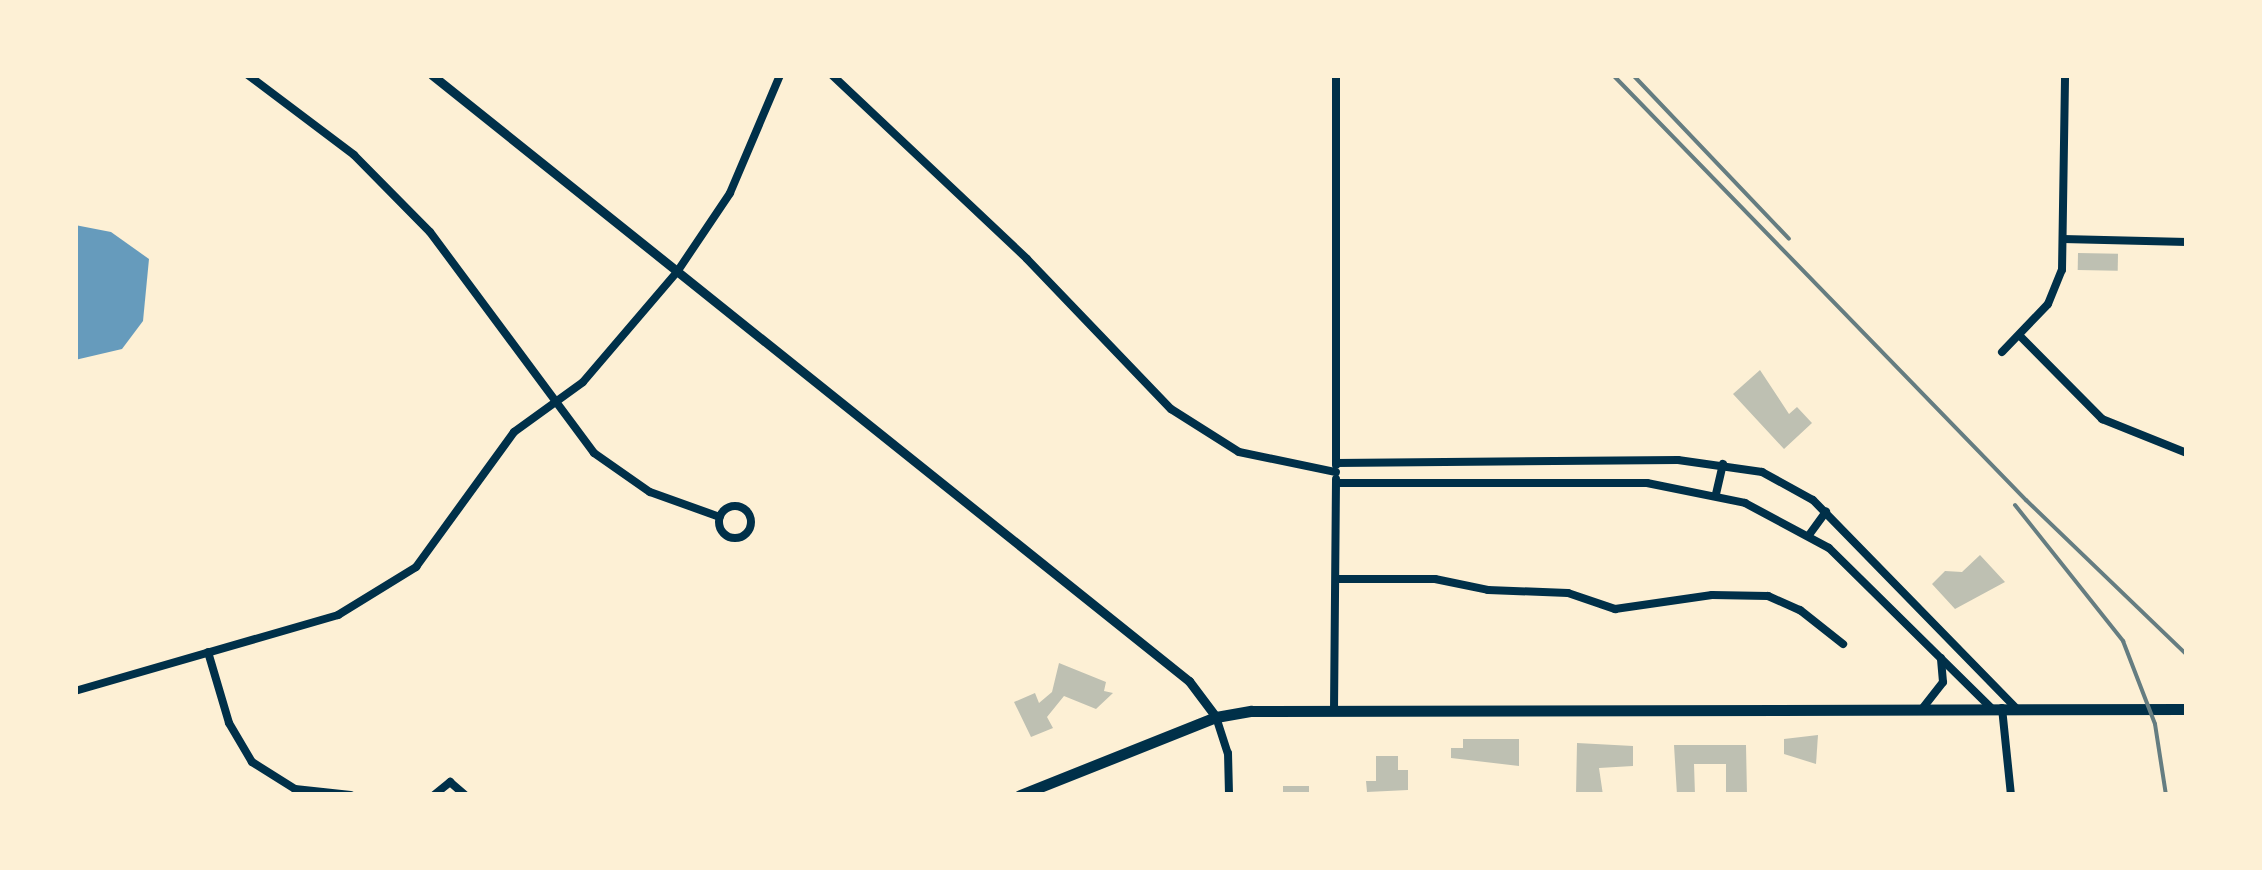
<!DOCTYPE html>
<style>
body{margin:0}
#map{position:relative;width:2262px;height:870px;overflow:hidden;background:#fdf0d5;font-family:Georgia,serif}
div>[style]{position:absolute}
.water>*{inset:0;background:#669bbc}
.building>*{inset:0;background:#bec0b2;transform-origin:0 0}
.minor>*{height:8px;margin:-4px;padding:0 4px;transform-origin:4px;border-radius:4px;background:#003049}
.minor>.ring{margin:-4px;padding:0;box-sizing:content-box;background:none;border:8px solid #003049;border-radius:50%}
.tertiary>*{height:9px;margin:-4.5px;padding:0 4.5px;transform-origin:4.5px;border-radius:4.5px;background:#003049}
.primary>*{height:11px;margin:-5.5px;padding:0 5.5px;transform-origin:5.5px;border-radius:5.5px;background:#003049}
.rail>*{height:4px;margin:-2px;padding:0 2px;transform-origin:2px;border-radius:2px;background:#657d81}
span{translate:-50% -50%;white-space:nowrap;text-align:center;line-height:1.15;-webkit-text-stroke:8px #fdf0d5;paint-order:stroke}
.frame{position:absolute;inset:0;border:78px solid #fdf0d5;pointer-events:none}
</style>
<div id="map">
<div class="water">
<div style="clip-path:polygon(75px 225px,111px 232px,149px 259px,143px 321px,122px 349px,75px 360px)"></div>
</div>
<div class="building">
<div style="left:2078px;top:253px;width:40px;height:17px;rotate:1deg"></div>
<div style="clip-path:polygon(1760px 370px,1789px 414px,1797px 407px,1812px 423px,1784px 449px,1733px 394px)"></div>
<div style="clip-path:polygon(1980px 555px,2005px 582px,1955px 609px,1932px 584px,1945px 571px,1962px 572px)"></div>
<div style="clip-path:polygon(1059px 663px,1106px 682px,1104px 691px,1113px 693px,1096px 709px,1064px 696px,1047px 717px,1053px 728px,1031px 737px,1014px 702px,1035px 693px,1039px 703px,1052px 692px)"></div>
<div style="clip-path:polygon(1818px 735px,1816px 764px,1784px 754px,1784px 739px)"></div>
<div style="clip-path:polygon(1463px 739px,1519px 739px,1519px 766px,1451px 758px,1451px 748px,1463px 748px)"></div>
<div style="clip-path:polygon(1577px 743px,1633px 746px,1633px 766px,1599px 768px,1603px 795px,1576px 795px)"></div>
<div style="clip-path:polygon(1674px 745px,1746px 745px,1747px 795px,1726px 795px,1726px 764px,1694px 764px,1695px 795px,1677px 795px)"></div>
<div style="clip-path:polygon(1376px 756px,1398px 756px,1398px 770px,1408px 770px,1408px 790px,1367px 792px,1366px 781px,1376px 781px)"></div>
<div style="left:1283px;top:786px;width:26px;height:9px"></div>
</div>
<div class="minor">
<div style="left:248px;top:75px;width:133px;rotate:37deg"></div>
<div style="left:354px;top:155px;width:108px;rotate:45.4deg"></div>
<div style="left:430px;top:232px;width:275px;rotate:53.4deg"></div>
<div style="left:594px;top:453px;width:68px;rotate:34.9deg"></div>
<div style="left:650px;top:492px;width:74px;rotate:19.7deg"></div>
<div style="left:832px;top:75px;width:268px;rotate:43.3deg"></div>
<div style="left:1027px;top:259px;width:208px;rotate:46.2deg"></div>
<div style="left:1171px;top:409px;width:80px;rotate:32.3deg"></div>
<div style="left:1239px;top:452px;width:99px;rotate:11.7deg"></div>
<div style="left:1336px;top:75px;width:390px;rotate:90deg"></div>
<div style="left:2063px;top:239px;width:124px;rotate:1.4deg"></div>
<div style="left:2020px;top:336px;width:117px;rotate:45.3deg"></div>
<div style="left:2102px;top:419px;width:92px;rotate:21.8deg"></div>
<div style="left:2002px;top:352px;width:66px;rotate:-46.2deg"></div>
<div style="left:2048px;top:304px;width:37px;rotate:-68deg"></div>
<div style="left:2062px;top:270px;width:195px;rotate:-89.1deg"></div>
<div style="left:1336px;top:463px;width:342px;rotate:-0.5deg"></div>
<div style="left:1678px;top:460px;width:85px;rotate:8.1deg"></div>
<div style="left:1762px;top:472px;width:58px;rotate:28.8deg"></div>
<div style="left:1813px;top:500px;width:292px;rotate:45.7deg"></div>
<div style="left:1336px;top:483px;width:311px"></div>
<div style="left:1647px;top:483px;width:100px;rotate:11.5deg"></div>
<div style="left:1745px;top:503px;width:95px;rotate:28.2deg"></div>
<div style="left:1829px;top:548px;width:228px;rotate:44.6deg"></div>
<div style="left:1716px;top:494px;width:31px;rotate:-77deg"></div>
<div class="ring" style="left:719px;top:506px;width:24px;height:24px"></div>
<div style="left:1809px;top:535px;width:29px;rotate:-54deg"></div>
<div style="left:1336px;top:579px;width:99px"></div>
<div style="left:1435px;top:579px;width:54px;rotate:11.7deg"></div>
<div style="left:1488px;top:590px;width:80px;rotate:2.1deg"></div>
<div style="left:1568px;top:593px;width:50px;rotate:18.8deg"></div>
<div style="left:1615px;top:609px;width:98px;rotate:-8.2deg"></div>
<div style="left:1712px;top:595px;width:56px;rotate:1deg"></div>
<div style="left:1768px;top:596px;width:35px;rotate:24deg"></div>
<div style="left:1800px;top:610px;width:55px;rotate:38.3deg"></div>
<div style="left:208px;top:652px;width:74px;rotate:73.5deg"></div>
<div style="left:229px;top:723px;width:45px;rotate:59.5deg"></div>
<div style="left:252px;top:762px;width:51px;rotate:32.1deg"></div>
<div style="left:295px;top:789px;width:56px;rotate:6.1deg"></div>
<div style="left:75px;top:691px;width:274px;rotate:-16.1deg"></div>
<div style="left:338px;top:615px;width:92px;rotate:-31.6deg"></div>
<div style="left:416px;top:567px;width:167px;rotate:-54deg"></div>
<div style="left:514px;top:432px;width:85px;rotate:-35.9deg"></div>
<div style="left:583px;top:382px;width:145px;rotate:-49.5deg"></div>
<div style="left:677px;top:272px;width:95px;rotate:-56.1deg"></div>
<div style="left:730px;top:193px;width:128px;rotate:-67deg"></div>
<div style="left:2002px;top:708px;width:87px;rotate:84.1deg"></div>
<div style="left:1922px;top:709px;width:34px;rotate:-52deg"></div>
<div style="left:1943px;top:682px;width:24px;rotate:-95deg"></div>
<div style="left:1334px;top:710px;width:231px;rotate:-89.5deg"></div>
<div style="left:1216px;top:717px;width:38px;rotate:72deg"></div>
<div style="left:1228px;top:753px;width:42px;rotate:88.6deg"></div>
<div style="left:434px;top:795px;width:21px;rotate:-39deg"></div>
<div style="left:450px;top:782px;width:20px;rotate:41deg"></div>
</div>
<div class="tertiary">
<div style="left:432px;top:75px;width:970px;rotate:38.68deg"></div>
<div style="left:1189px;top:681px;width:45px;rotate:53.1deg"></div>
</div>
<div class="primary">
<div style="left:1020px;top:795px;width:211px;rotate:-21.7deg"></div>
<div style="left:1216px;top:717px;width:36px;rotate:-10deg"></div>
<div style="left:1251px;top:711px;width:936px;rotate:-0.12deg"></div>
</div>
<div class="rail">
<div style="left:1613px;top:75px;width:593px;rotate:45.82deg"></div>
<div style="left:2026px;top:500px;width:223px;rotate:43.9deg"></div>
<div style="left:1633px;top:75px;width:226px;rotate:46.4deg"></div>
<div style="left:2015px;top:505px;width:174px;rotate:51.5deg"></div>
<div style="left:2123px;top:641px;width:89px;rotate:68.9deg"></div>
<div style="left:2155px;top:724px;width:72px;rotate:81.2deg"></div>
</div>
<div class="frame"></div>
</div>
